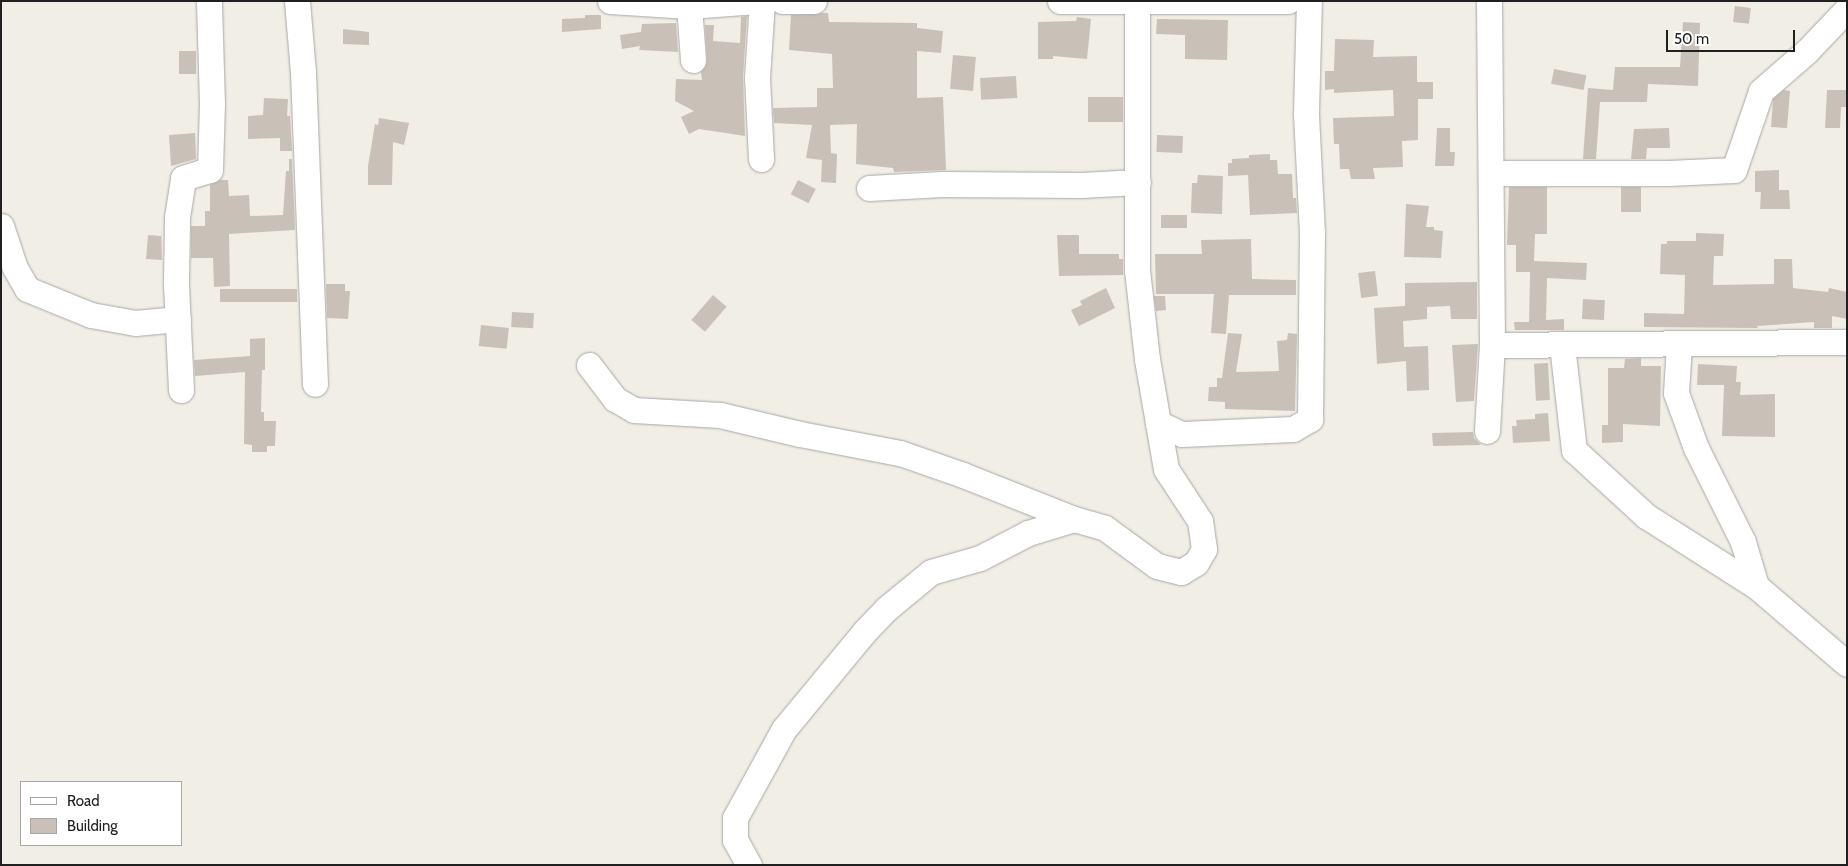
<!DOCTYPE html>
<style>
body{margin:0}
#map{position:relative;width:1848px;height:866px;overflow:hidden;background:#f1eee5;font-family:Cabin,sans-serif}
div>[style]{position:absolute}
.building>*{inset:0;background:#c9c1b8;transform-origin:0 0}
.roads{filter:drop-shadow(0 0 1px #a7a7a7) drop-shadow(0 0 1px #a7a7a7)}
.minor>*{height:25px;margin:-12.5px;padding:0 12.5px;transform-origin:12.5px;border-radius:12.5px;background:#fff}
span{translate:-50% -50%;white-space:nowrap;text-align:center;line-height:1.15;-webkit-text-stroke:4px #fff;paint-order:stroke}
.frame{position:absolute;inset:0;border:2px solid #202020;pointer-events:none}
.legend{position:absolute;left:20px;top:781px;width:162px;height:65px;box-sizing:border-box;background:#fff;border:1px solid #a6a6a6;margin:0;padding:6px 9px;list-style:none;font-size:15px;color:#202020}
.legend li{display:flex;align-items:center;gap:10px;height:25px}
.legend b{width:25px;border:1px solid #a6a6a6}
.scale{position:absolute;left:1666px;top:30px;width:129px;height:22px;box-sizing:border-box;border:2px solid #202020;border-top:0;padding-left:6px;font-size:15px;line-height:18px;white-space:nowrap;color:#202020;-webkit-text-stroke:4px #fff;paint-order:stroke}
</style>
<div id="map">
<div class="building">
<div style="left:1735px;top:6px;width:16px;height:16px;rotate:7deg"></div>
<div style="clip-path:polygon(822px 13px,828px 13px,829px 22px,917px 23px,917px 28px,943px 31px,941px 53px,917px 51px,917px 98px,943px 97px,946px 170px,894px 172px,893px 168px,856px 164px,857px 124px,830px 125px,831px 153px,837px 154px,836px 183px,821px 182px,822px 160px,806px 158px,812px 125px,774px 123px,773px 108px,817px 107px,817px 88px,833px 88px,832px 54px,789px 50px,791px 15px)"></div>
<div style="clip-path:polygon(585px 15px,601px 15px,601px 29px,562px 32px,562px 19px,585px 18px)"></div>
<div style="clip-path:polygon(747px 16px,743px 77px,745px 136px,699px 129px,689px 134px,681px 117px,694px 111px,675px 101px,676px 79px,702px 80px,701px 72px,706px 66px,707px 59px,705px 25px,714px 25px,713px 41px,740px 43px,741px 17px)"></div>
<div style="clip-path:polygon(1077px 17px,1091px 19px,1087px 59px,1053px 56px,1053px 59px,1038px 59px,1038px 22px,1076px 21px)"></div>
<div style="clip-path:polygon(1157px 19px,1228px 20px,1227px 60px,1185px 59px,1185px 35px,1156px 34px)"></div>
<div style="clip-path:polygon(1683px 22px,1700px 23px,1698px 86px,1648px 84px,1647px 102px,1600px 102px,1596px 159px,1583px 159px,1588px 88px,1613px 90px,1615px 67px,1680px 67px)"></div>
<div style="clip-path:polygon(676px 23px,678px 52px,639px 50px,640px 46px,622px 49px,620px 35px,641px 32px,642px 24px)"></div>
<div style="clip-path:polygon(343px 29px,369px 32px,369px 45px,343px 44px)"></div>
<div style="clip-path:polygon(1335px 39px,1374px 40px,1373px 57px,1417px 56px,1417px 82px,1433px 82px,1433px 99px,1418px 99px,1418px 140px,1402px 141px,1403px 167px,1373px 168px,1375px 179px,1351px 179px,1349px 169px,1340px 169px,1339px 144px,1334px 144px,1333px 118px,1394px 116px,1393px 90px,1334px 93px,1334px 89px,1325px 90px,1325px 71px,1334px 71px)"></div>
<div style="left:179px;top:51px;width:17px;height:23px"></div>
<div style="left:953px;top:55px;width:23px;height:34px;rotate:5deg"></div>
<div style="left:1554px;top:69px;width:33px;height:15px;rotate:11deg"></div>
<div style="left:1016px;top:76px;width:22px;height:36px;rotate:87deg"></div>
<div style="clip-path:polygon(1784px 90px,1790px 91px,1787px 128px,1771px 127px,1773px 99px)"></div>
<div style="clip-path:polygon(1827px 90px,1847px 90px,1847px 107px,1841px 107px,1840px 128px,1825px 128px)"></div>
<div style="left:1123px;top:97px;width:25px;height:35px;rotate:90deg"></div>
<div style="clip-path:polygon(264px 98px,288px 99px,287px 116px,290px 116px,292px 151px,280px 151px,280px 138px,248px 139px,248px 116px,263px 115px)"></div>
<div style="clip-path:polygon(379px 118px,409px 123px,404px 145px,393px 142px,392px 185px,368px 185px,368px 166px,375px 124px,378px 125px)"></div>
<div style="clip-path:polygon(1437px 128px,1450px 128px,1450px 152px,1455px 152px,1454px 166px,1435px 166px)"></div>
<div style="clip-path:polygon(1669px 128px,1670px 148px,1647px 148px,1646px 159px,1631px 159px,1634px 129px)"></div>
<div style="clip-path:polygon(195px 133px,196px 159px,171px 166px,169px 135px)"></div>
<div style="left:1157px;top:135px;width:26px;height:17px;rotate:2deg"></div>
<div style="clip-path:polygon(1270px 154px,1270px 160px,1277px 160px,1278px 174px,1292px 174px,1293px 198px,1296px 198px,1297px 213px,1250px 215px,1248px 175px,1228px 176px,1228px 163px,1232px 163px,1232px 159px,1249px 158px,1249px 155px)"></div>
<div style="clip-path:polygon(289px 159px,292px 159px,295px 230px,229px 234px,230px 286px,214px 287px,213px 258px,191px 258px,191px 226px,205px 226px,205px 211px,210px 211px,210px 185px,220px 180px,228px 180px,229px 196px,249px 195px,250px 216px,283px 215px,286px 171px,289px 171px)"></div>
<div style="clip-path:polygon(1779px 170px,1779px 190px,1789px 190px,1790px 209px,1760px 209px,1761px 192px,1755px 192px,1755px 171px)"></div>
<div style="clip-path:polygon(1198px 175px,1223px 176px,1222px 214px,1191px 213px,1192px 183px,1197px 183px)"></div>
<div style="left:798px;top:180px;width:20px;height:16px;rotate:27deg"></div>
<div style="clip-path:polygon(1509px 187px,1547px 187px,1547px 234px,1535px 234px,1534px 261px,1587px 263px,1586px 280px,1547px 278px,1546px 320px,1564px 319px,1564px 330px,1515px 330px,1514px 322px,1529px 322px,1530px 272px,1516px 272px,1516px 245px,1507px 245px)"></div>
<div style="left:1621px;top:187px;width:20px;height:25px"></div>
<div style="clip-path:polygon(1406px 204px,1429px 206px,1426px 227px,1434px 227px,1434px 230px,1443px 231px,1441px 258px,1404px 257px)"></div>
<div style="left:1187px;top:215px;width:13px;height:26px;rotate:90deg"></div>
<div style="clip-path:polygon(161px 227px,162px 260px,146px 259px,148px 235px,161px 236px)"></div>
<div style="clip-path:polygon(1696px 233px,1724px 234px,1723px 256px,1714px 256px,1713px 285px,1774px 284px,1774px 259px,1792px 259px,1793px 288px,1828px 292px,1829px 288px,1847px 292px,1847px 319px,1832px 316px,1832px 328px,1814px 328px,1814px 322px,1757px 326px,1758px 328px,1644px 327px,1644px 313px,1684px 314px,1685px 275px,1660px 274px,1661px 244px,1667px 244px,1667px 241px,1696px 241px)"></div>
<div style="clip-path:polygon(1057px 235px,1079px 235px,1079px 254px,1119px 254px,1119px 259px,1123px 259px,1123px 275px,1059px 276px)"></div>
<div style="clip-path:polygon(1251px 239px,1252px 279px,1296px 280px,1296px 295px,1229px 295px,1226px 334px,1211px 333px,1214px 294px,1156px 294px,1155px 254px,1202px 254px,1201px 240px)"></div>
<div style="left:1375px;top:271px;width:25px;height:17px;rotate:83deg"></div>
<div style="clip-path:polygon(1477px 282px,1477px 319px,1451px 319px,1450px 306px,1427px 307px,1427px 319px,1403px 321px,1404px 347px,1428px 346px,1429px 390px,1407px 391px,1406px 361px,1377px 364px,1374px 308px,1405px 306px,1405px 283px)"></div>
<div style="clip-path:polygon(326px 284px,345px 284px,345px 291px,350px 291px,348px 319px,327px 318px)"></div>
<div style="clip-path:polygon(1106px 288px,1115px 308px,1079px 326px,1071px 310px,1082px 305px,1080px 301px)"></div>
<div style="left:220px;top:289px;width:77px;height:13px"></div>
<div style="left:713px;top:295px;width:18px;height:33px;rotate:41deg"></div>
<div style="clip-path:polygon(1154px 296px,1165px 296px,1166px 310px,1156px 311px)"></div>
<div style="left:1583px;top:299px;width:22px;height:20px;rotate:3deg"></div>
<div style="left:512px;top:312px;width:22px;height:15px;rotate:3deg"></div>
<div style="left:481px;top:325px;width:28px;height:21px;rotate:6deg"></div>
<div style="clip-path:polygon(1228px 333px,1242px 334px,1236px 372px,1279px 371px,1277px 341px,1287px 340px,1288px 333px,1297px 334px,1295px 411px,1225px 409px,1225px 402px,1208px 401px,1209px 387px,1217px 387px,1217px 378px,1222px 378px)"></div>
<div style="clip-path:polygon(265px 338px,265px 370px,262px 370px,261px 412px,264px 412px,264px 421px,276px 421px,275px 446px,267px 446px,267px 452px,252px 452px,252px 445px,244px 444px,245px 372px,195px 376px,194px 360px,250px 356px,250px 339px)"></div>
<div style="clip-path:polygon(1478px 344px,1474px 401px,1456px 402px,1452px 345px)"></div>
<div style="clip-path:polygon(1641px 358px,1641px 366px,1661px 366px,1660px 426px,1623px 424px,1623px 442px,1602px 443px,1602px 425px,1608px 425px,1608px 368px,1624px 368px,1625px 359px)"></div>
<div style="left:1548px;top:363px;width:37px;height:14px;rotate:87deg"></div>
<div style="clip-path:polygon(1698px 364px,1737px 366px,1736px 382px,1741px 382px,1740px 395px,1775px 394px,1775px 437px,1722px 436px,1724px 385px,1697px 385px)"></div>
<div style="clip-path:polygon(1548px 413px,1550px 441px,1513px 443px,1512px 426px,1517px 426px,1516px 420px,1535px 419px,1535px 414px)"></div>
<div style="clip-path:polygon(1473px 432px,1474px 438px,1481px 445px,1433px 446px,1432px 433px)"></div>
</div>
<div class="roads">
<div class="minor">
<div style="left:297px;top:1px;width:71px;rotate:85.2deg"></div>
<div style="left:303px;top:72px;width:312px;rotate:87.8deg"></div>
<div style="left:610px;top:1px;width:79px;rotate:3.6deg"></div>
<div style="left:689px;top:6px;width:68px;rotate:-4.2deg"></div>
<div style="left:782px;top:1px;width:32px"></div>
<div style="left:1060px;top:1px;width:228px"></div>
<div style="left:1137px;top:1px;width:269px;rotate:90deg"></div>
<div style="left:1137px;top:270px;width:90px;rotate:83.6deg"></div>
<div style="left:1147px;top:359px;width:65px;rotate:80.2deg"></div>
<div style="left:1158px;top:423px;width:26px;rotate:25deg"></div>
<div style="left:1182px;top:434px;width:111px;rotate:-2.6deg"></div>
<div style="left:1293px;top:429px;width:20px;rotate:-30deg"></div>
<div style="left:1310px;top:419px;width:186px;rotate:-89.4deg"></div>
<div style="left:1312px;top:233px;width:120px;rotate:-92.9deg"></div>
<div style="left:1306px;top:113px;width:112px;rotate:-88.5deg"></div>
<div style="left:693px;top:60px;width:54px;rotate:-94.2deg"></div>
<div style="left:689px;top:6px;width:8px;rotate:-40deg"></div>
<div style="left:761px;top:159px;width:81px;rotate:-92.8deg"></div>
<div style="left:757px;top:78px;width:77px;rotate:-86.3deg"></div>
<div style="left:1492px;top:173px;width:176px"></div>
<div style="left:1668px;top:173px;width:66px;rotate:-2.6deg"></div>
<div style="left:1734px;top:170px;width:83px;rotate:-71.1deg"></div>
<div style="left:1761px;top:91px;width:61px;rotate:-41deg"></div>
<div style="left:1807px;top:51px;width:58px;rotate:-46.4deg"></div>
<div style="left:869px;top:188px;width:73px;rotate:-3.1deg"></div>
<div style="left:942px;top:184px;width:139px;rotate:0.4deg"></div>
<div style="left:1081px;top:185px;width:57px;rotate:-3deg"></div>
<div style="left:1px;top:226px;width:44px;rotate:71.6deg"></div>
<div style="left:15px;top:268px;width:24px;rotate:60deg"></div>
<div style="left:27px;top:289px;width:69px;rotate:22.1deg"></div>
<div style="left:91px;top:315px;width:45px;rotate:10.3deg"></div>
<div style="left:135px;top:323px;width:43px;rotate:-5.3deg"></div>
<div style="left:1492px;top:345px;width:355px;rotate:-0.5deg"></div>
<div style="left:1562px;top:345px;width:106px;rotate:83.5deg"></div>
<div style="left:1574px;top:450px;width:98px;rotate:42.5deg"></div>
<div style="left:1646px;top:516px;width:130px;rotate:32.5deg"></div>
<div style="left:1756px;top:586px;width:120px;rotate:40.6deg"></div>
<div style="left:1679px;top:345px;width:48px;rotate:93.6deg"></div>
<div style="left:1676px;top:393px;width:59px;rotate:70deg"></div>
<div style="left:1696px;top:448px;width:105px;rotate:63.4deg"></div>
<div style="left:1743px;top:542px;width:46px;rotate:73.5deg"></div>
<div style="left:589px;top:365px;width:43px;rotate:52.6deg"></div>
<div style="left:615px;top:399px;width:22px;rotate:30deg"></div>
<div style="left:634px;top:410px;width:86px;rotate:3.3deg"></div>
<div style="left:720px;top:415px;width:82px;rotate:13.4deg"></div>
<div style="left:800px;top:434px;width:102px;rotate:10.8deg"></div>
<div style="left:900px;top:453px;width:67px;rotate:19.2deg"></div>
<div style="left:963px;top:475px;width:119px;rotate:21.6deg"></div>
<div style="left:1074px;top:519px;width:32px;rotate:16deg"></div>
<div style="left:1105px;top:528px;width:64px;rotate:36.2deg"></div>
<div style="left:1157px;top:566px;width:25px;rotate:14deg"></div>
<div style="left:1181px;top:572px;width:17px;rotate:-31deg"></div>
<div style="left:1196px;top:563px;width:16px;rotate:-60deg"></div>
<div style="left:1204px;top:549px;width:28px;rotate:-98deg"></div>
<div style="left:1200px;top:521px;width:62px;rotate:-123.2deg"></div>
<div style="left:1166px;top:469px;width:47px;rotate:-99.9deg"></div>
<div style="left:181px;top:390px;width:108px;rotate:-92.7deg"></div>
<div style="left:176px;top:282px;width:65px;rotate:-89.1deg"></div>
<div style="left:177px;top:217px;width:39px;rotate:-81deg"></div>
<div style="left:183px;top:178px;width:28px;rotate:-17deg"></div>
<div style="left:210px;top:170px;width:66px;rotate:-88.3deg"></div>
<div style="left:212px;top:104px;width:103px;rotate:-91.7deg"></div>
<div style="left:1487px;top:431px;width:86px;rotate:-86.7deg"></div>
<div style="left:1492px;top:345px;width:344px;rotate:-90.5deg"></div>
<div style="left:749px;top:865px;width:29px;rotate:-119deg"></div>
<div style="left:735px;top:840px;width:22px;rotate:-90deg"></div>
<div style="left:735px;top:818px;width:102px;rotate:-61.2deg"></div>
<div style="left:784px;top:729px;width:127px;rotate:-50.4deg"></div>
<div style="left:865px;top:631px;width:30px;rotate:-46deg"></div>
<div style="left:886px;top:609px;width:58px;rotate:-39.4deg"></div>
<div style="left:931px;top:572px;width:51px;rotate:-15.9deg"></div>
<div style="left:980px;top:558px;width:54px;rotate:-27.5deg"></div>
<div style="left:1028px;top:533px;width:48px;rotate:-16.9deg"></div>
</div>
</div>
<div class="frame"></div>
<ul class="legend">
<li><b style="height:6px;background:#fff"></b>Road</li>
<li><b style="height:14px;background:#c9c1b8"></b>Building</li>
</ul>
<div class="scale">50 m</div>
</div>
